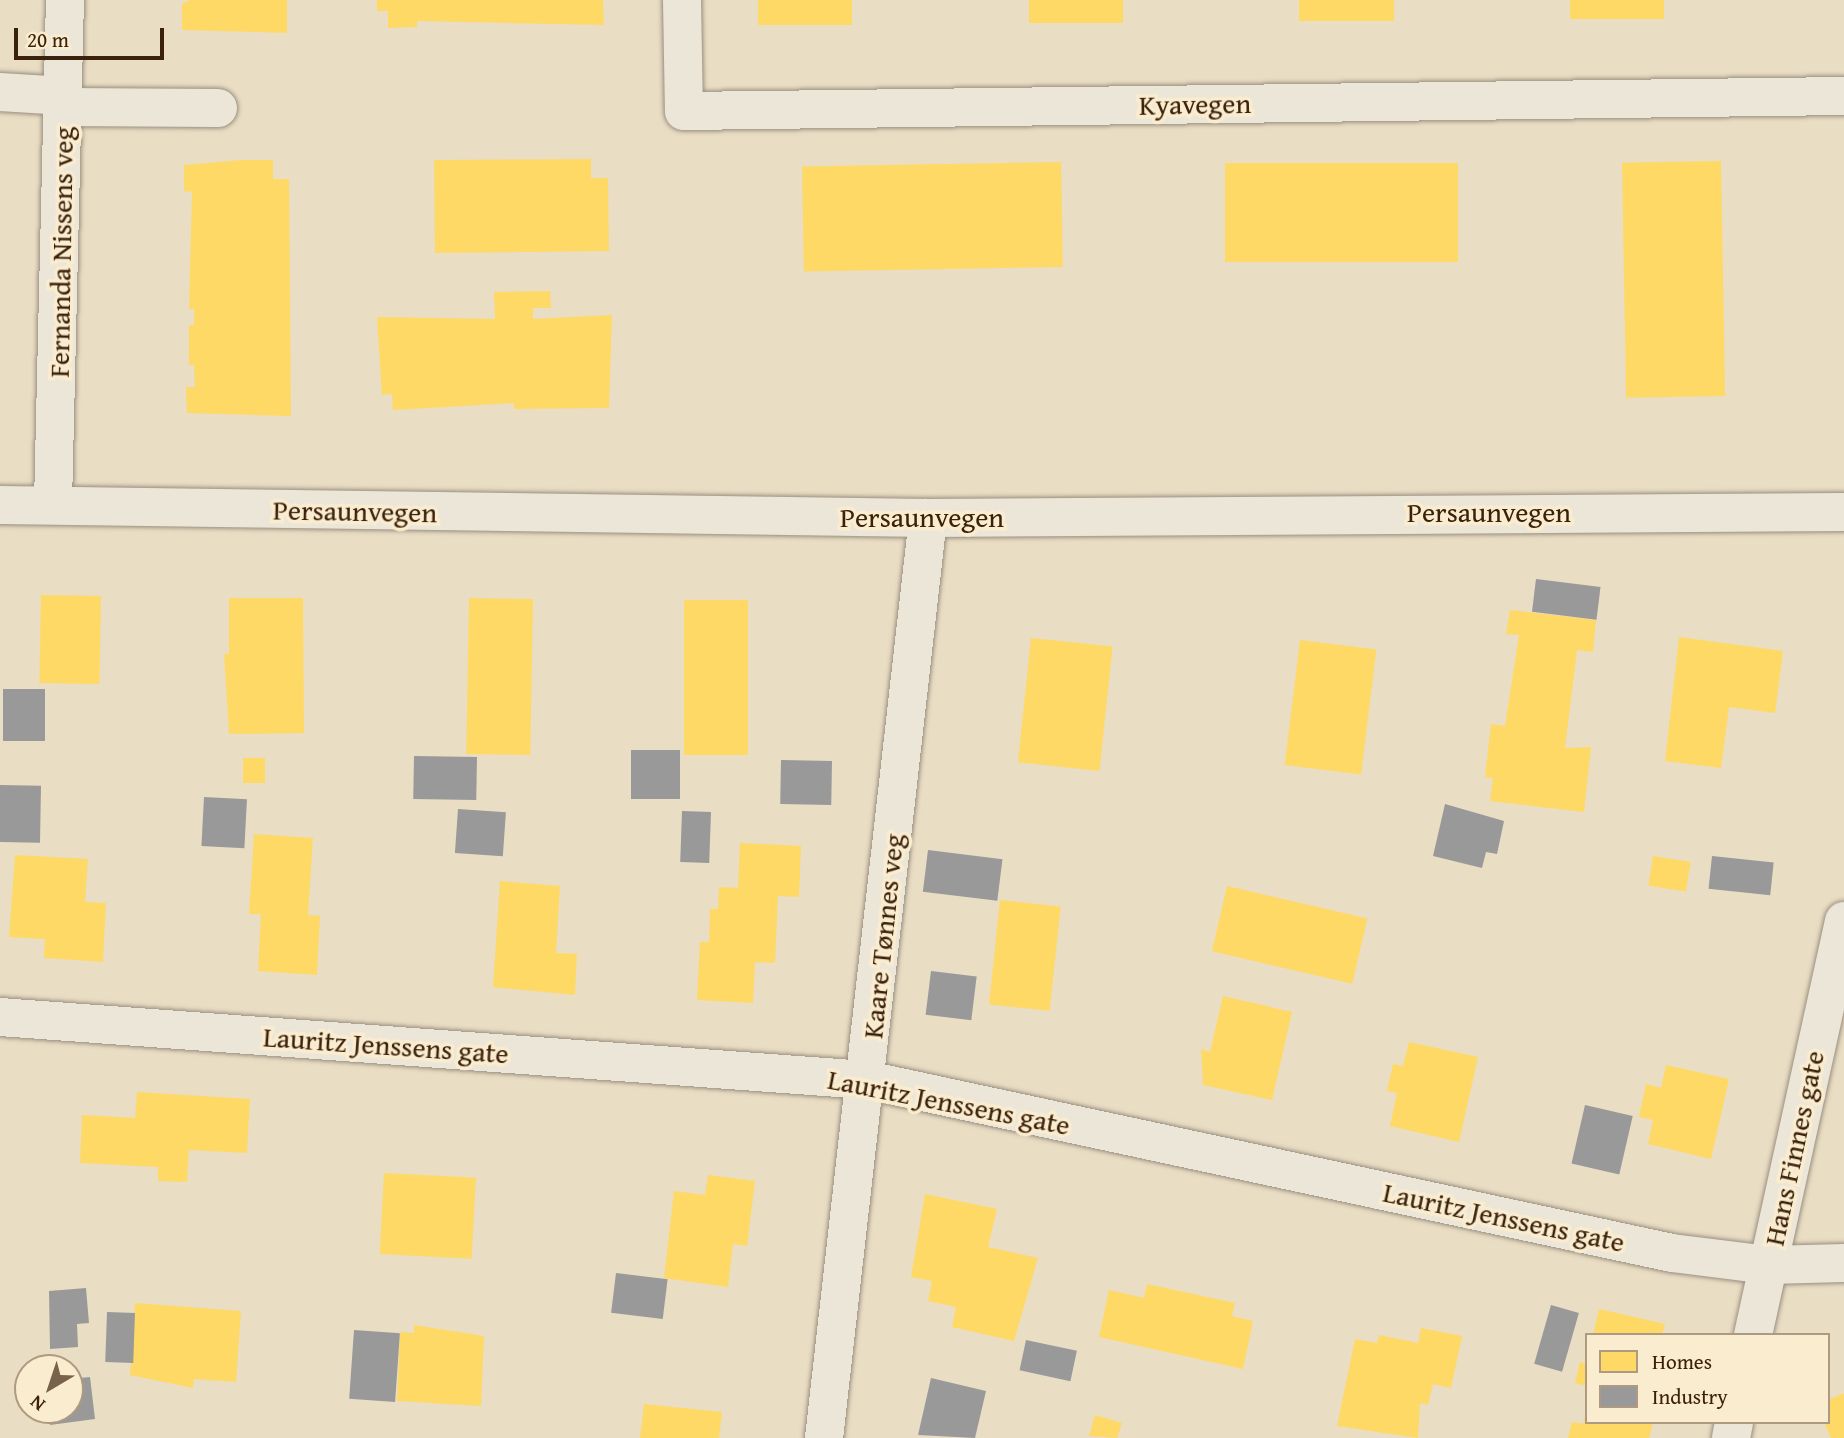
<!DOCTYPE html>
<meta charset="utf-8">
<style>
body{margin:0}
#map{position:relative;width:1844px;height:1438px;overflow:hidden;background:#e9ddc4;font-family:"Gentium Book Plus",serif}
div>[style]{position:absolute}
.homes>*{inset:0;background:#ffd966;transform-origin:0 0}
.industry>*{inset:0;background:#999;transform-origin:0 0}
.roads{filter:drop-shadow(0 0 2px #9a8f7f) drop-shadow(0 0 2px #9a8f7f)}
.minor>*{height:38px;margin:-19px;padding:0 19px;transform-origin:19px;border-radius:19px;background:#ece6d9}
span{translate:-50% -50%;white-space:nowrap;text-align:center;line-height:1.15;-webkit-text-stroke:7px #faeccf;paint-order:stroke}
.street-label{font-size:28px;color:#3b200b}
.legend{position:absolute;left:1585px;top:1333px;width:245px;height:91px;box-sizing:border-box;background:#faeccf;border:2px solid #ae9a81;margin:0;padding:9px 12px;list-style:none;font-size:21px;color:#3b200b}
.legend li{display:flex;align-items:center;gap:14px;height:35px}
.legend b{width:35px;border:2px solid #ae9a81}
.north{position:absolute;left:14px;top:1354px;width:70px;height:70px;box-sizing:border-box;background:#faeccf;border:2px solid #ae9a81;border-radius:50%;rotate:219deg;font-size:19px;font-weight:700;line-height:28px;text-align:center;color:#3b200b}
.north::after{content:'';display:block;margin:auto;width:24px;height:32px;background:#78624c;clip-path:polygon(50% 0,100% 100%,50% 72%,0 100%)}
.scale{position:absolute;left:14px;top:28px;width:150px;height:32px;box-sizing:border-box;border:4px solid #3b200b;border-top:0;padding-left:9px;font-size:21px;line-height:24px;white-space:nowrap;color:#3b200b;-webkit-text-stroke:5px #faeccf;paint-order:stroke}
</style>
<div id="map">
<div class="homes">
<div style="clip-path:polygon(190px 0,287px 0,287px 33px,182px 30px,182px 4px)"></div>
<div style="clip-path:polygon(377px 0,603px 0,604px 25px,417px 21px,417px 27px,388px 28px,388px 11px,377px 11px)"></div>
<div style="left:758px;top:0;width:94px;height:25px"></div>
<div style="left:1029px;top:0;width:94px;height:23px"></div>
<div style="left:1299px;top:0;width:95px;height:21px"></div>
<div style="left:1570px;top:0;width:94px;height:19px"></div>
<div style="clip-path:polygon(591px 159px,591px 178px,608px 178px,609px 251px,435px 253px,434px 160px)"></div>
<div style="clip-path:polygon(241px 160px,273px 160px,273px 179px,289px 179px,291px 416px,187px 413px,186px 387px,195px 387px,194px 365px,189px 365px,189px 325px,194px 325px,194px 309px,189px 309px,192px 192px,184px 191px,184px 165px)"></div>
<div style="left:1721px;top:161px;width:235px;height:99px;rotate:89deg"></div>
<div style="left:1061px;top:162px;width:105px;height:259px;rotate:89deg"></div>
<div style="left:1458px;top:163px;width:99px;height:233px;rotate:90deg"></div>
<div style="clip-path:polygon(550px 291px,551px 308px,533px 308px,533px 319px,612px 315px,609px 408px,514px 409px,514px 403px,393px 410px,392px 394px,382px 395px,377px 317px,495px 319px,494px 292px)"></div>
<div style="left:41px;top:595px;width:60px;height:88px;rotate:1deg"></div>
<div style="clip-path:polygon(229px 598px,303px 598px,304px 733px,229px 734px,224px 654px,229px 654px)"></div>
<div style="left:469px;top:598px;width:64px;height:156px;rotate:1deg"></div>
<div style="left:684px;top:600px;width:64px;height:155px"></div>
<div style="clip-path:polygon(1510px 610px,1596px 620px,1593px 652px,1577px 650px,1565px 748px,1591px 747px,1584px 812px,1490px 801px,1493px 778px,1485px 777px,1491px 724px,1505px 726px,1519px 635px,1506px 634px)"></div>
<div style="clip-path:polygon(1679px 637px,1783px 651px,1775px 713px,1729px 707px,1721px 768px,1665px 761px)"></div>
<div style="left:1031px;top:638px;width:82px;height:125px;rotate:6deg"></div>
<div style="left:1300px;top:640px;width:77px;height:126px;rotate:7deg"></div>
<div style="left:243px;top:758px;width:22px;height:25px"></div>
<div style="clip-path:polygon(254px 834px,313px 838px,308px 915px,320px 916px,317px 975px,258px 971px,261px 914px,249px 914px)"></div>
<div style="clip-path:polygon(740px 843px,801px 846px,799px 897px,778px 896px,775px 963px,755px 962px,753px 1003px,697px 1000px,700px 942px,709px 942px,710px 909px,718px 909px,719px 887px,738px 888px)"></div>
<div style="clip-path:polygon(15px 855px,88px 859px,85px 902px,106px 903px,103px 962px,44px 958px,45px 939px,9px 937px)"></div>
<div style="left:1653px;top:856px;width:38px;height:30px;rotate:9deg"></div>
<div style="clip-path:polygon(500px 881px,560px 886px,556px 953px,577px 954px,575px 995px,493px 987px)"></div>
<div style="left:1227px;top:886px;width:144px;height:67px;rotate:13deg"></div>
<div style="left:1000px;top:900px;width:61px;height:105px;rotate:6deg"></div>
<div style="clip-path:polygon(1223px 996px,1292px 1012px,1272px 1100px,1203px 1085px,1201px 1049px,1210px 1052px)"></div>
<div style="clip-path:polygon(1409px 1042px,1478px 1057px,1459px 1142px,1390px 1126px,1397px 1093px,1387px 1091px,1393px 1064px,1403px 1066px)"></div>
<div style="clip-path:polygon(1666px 1065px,1729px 1079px,1711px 1159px,1648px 1144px,1653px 1120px,1639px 1117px,1646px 1084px,1661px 1088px)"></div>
<div style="clip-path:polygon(137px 1092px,250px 1099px,247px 1153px,189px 1150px,187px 1182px,158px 1181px,158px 1167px,80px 1163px,82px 1115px,135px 1118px)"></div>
<div style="left:384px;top:1173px;width:92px;height:81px;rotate:3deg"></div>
<div style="clip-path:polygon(708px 1175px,755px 1181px,747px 1246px,733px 1244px,728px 1287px,664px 1278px,674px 1191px,705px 1195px)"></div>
<div style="clip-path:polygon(925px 1194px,997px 1209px,988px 1247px,1038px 1258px,1014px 1341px,952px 1327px,956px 1307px,928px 1301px,932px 1281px,911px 1277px)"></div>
<div style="clip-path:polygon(1147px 1284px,1235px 1303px,1232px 1316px,1253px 1321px,1243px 1369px,1099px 1337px,1109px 1290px,1144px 1298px)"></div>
<div style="clip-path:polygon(135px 1303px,241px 1311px,236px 1382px,194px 1379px,193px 1388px,130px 1375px)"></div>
<div style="clip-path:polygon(1599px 1309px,1665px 1324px,1662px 1335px,1593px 1335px)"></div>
<div style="clip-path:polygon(414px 1325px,484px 1336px,481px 1406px,397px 1401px,400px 1332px,414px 1333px)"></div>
<div style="clip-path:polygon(1421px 1328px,1462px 1336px,1451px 1388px,1433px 1384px,1428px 1405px,1420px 1403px,1418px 1438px,1337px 1426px,1355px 1339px,1377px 1343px,1379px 1335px,1418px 1343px)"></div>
<div style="clip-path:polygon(1580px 1362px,1587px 1364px,1587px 1386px,1575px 1383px)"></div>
<div style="clip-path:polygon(1844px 1393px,1844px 1438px,1831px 1438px,1824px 1422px,1828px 1400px)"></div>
<div style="clip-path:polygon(644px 1404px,722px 1412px,719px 1438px,640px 1438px)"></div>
<div style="clip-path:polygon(1586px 1412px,1587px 1422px,1653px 1422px,1649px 1438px,1568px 1438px,1572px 1422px,1583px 1424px)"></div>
<div style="clip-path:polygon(1095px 1415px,1122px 1423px,1117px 1438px,1089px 1436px)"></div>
</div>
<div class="industry">
<div style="left:1536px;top:579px;width:65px;height:33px;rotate:7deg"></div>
<div style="left:3px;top:689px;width:42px;height:52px"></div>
<div style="left:631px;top:750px;width:49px;height:49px"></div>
<div style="left:414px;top:756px;width:63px;height:43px;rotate:1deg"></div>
<div style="left:781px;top:760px;width:51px;height:44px;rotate:1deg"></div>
<div style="left:0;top:785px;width:41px;height:57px;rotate:1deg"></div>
<div style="left:204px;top:797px;width:43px;height:49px;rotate:3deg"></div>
<div style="clip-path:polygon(1445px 804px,1504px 821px,1497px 854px,1486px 852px,1482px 868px,1433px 856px)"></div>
<div style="left:458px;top:809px;width:48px;height:44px;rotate:4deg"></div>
<div style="left:682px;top:811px;width:29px;height:51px;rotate:2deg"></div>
<div style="left:928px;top:850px;width:75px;height:42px;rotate:7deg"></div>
<div style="left:1712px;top:856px;width:62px;height:33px;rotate:6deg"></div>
<div style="left:931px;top:971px;width:46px;height:44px;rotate:7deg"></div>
<div style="left:1585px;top:1105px;width:49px;height:60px;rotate:13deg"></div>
<div style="left:616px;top:1273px;width:52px;height:40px;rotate:7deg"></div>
<div style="clip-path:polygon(86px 1288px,89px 1323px,77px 1324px,78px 1347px,50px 1349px,49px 1291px)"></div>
<div style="left:1551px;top:1305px;width:29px;height:61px;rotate:16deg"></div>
<div style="left:107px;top:1312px;width:28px;height:50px;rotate:2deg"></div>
<div style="left:354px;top:1330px;width:46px;height:69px;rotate:4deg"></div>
<div style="left:1026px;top:1340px;width:52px;height:31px;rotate:12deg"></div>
<div style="clip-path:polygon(90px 1377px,95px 1419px,50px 1425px,49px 1410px,70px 1410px,70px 1379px)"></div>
<div style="clip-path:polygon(931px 1378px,986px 1391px,975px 1438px,918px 1435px)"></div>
</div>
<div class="roads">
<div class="minor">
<div style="left:682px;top:0;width:111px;rotate:89deg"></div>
<div style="left:684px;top:111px;width:1160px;rotate:-0.74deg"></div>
<div style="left:0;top:92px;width:65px;rotate:3.5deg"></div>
<div style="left:65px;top:107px;width:153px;rotate:0.4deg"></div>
<div style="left:53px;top:504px;width:504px;rotate:-88.64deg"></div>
<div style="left:0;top:505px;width:928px;rotate:0.8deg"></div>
<div style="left:928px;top:518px;width:916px;rotate:-0.38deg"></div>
<div style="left:0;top:1017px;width:869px;rotate:4.16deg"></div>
<div style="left:867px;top:1080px;width:823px;rotate:12.13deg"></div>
<div style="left:1672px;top:1253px;width:98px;rotate:7.1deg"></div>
<div style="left:1769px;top:1265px;width:75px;rotate:-1.5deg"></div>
<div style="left:1753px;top:1335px;width:424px;rotate:-77.6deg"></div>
<div style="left:824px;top:1438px;width:926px;rotate:-83.55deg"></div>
<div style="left:1731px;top:1438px;width:16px;rotate:-79deg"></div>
</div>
</div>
<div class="street-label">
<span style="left:1195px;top:104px;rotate:-1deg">Kyavegen</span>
<span style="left:61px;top:252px;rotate:-89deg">Fernanda Nissens veg</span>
<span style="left:355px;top:511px;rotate:1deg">Persaunvegen</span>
<span style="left:1489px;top:512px">Persaunvegen</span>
<span style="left:922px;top:517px">Persaunvegen</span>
<span style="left:883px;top:936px;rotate:-84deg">Kaare Tønnes veg</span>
<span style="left:386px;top:1045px;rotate:4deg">Lauritz Jenssens gate</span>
<span style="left:949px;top:1102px;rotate:11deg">Lauritz Jenssens gate</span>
<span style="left:1794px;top:1148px;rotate:-78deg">Hans Finnes gate</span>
<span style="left:1504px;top:1217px;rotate:12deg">Lauritz Jenssens gate</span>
</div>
<ul class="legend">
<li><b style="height:19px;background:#ffd966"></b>Homes</li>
<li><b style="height:19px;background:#999"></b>Industry</li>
</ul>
<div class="north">N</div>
<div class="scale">20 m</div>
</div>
